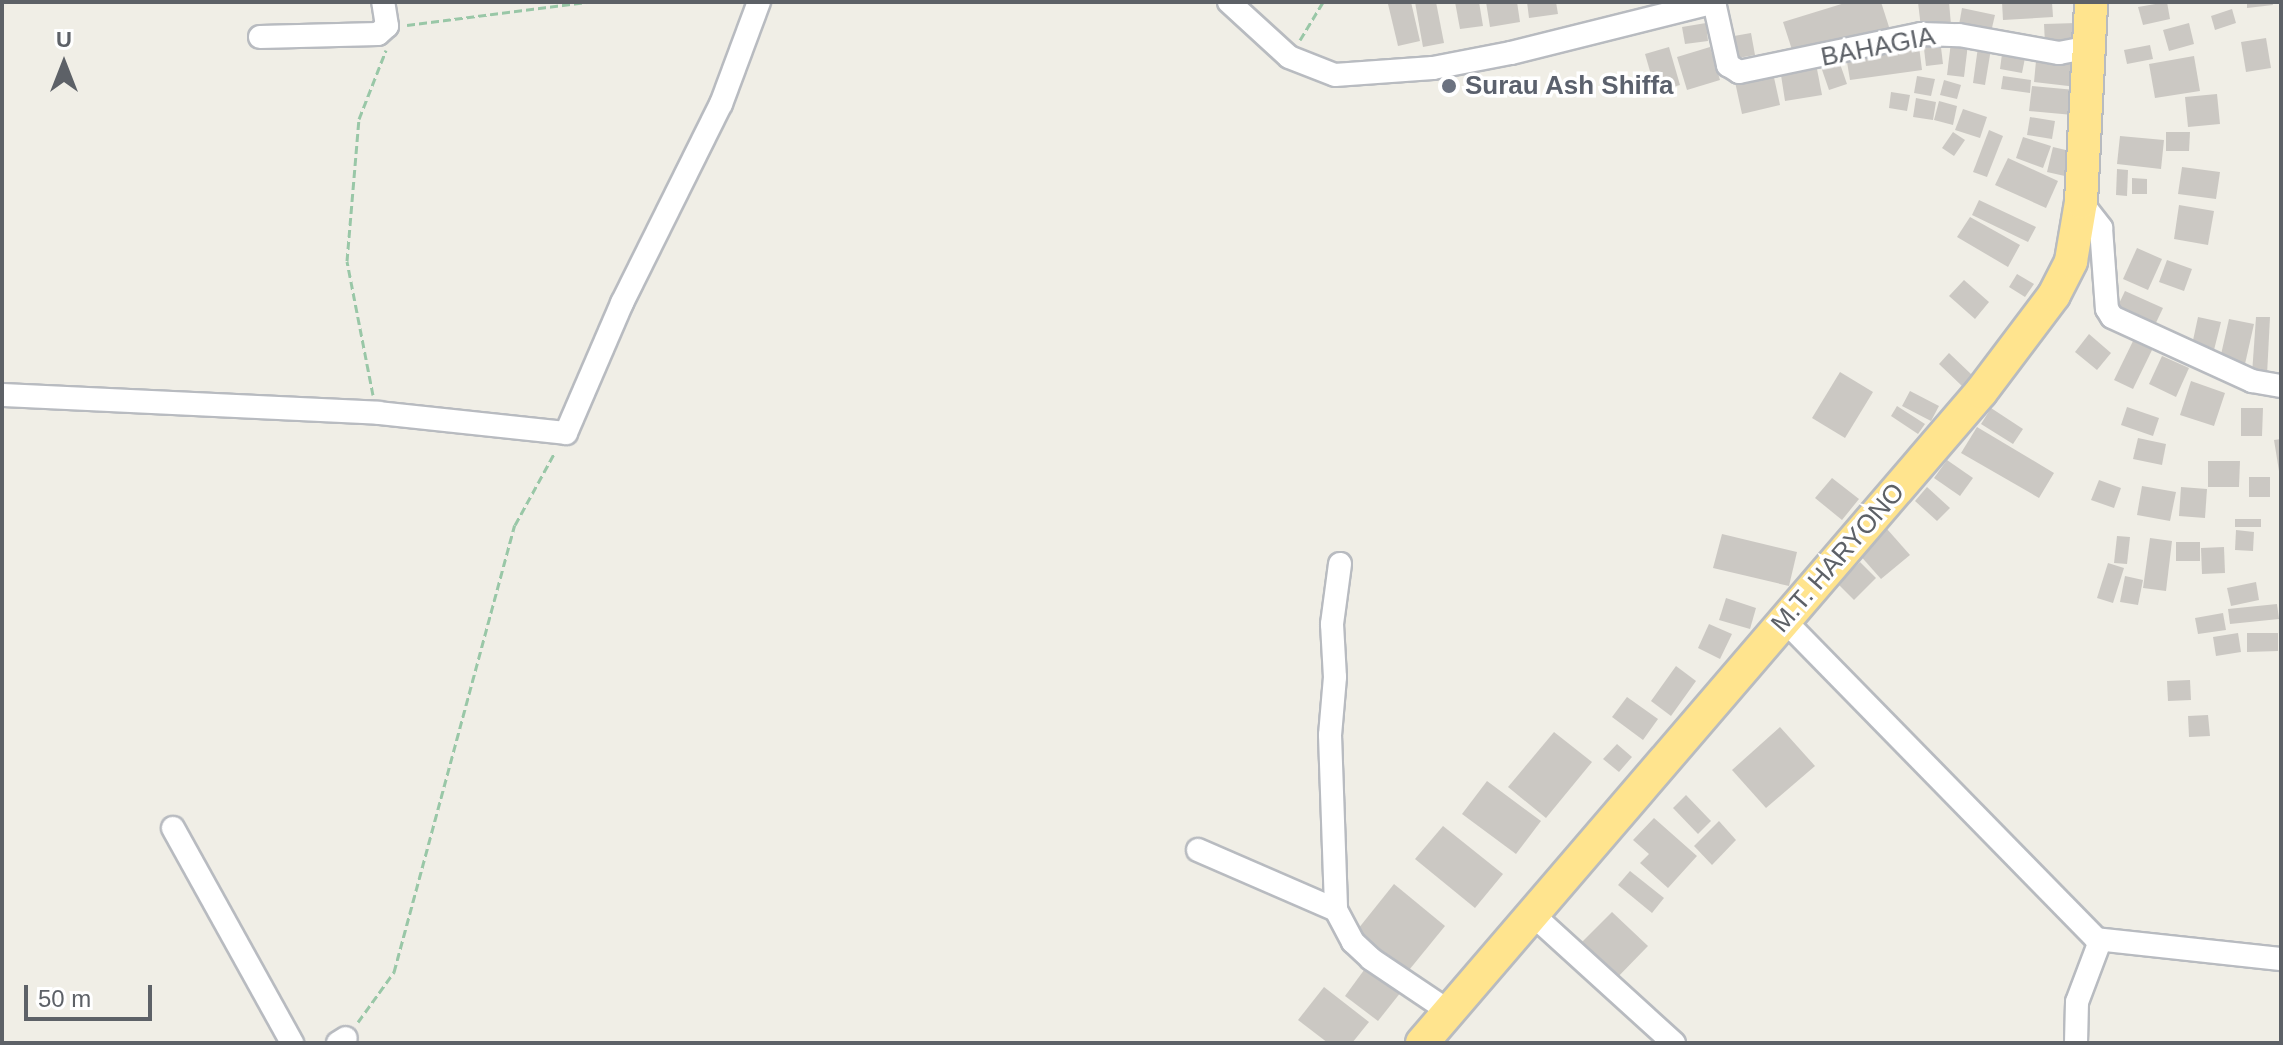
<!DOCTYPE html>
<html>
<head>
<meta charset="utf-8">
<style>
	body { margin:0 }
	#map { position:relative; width:2283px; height:1045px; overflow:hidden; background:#f0eee6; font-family:Helvetica,sans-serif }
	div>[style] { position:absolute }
	.building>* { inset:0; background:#cbc8c3 }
	.path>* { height:3px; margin-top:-1.5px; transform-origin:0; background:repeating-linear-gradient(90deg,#99c7a7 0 8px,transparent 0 12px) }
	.roads { filter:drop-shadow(2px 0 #b8bbc0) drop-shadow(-2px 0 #b8bbc0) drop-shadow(0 2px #b8bbc0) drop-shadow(0 -2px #b8bbc0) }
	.minor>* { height:22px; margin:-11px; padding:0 11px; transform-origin:11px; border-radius:11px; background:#fff }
	.highway>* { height:32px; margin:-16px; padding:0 16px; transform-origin:16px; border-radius:16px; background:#ffe48e }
	.dots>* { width:22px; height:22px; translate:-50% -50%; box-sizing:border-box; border:4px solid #fff; border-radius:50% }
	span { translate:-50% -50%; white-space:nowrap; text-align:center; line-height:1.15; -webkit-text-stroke:7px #fff; paint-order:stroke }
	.street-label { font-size:26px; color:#5d6167 }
	.worship-label { font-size:26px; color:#5b616d; font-weight:700 }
	.left { translate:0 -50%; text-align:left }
	.frame { position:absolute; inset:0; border:4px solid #5d6167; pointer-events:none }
	.north { position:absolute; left:24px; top:24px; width:80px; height:80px; -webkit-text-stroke:6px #fff; paint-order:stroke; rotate:0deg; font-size:22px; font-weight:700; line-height:32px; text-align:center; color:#5d6167 }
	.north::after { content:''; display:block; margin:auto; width:28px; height:36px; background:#5d6167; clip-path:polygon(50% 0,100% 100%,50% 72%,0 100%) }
	.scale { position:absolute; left:24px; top:985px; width:128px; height:36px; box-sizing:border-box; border:4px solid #5d6167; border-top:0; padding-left:10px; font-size:24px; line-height:28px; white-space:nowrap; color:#5d6167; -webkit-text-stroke:6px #fff; paint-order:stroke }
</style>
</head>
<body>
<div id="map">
	<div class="building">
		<div style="clip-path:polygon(1411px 2px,1420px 41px,1398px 46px,1388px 4px)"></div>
		<div style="clip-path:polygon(1415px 2px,1436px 2px,1444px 43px,1423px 47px)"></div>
		<div style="clip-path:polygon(1455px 2px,1479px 2px,1483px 26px,1460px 29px)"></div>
		<div style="clip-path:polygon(1486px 2px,1517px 2px,1520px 22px,1490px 27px)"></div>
		<div style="clip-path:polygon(1527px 2px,1556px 2px,1558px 14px,1529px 18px)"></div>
		<div style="clip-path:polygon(1848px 2px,1881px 2px,1890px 30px,1795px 59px,1783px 22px)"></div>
		<div style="clip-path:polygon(1918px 2px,1949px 2px,1951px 25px,1921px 28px)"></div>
		<div style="clip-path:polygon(2002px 2px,2052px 2px,2053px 17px,2003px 20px)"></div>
		<div style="clip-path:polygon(2167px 2px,2170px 19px,2143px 25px,2138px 7px)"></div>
		<div style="clip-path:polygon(2247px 2px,2272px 2px,2273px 5px,2247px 8px)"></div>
		<div style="clip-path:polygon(1962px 8px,1995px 15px,1991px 32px,1959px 25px)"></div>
		<div style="clip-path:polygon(2232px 9px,2236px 23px,2215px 30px,2211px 16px)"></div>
		<div style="clip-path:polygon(1706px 23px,1708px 41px,1685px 44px,1682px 27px)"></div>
		<div style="clip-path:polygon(2077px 23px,2078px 42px,2045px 44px,2044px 24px)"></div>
		<div style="clip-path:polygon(2189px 23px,2194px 44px,2169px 51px,2163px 30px)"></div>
		<div style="clip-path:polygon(1751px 33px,1755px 55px,1738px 58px,1734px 36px)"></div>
		<div style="clip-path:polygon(2266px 38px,2271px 68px,2246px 72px,2241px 42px)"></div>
		<div style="clip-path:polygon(1940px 39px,1943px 64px,1926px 66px,1923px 40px)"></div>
		<div style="clip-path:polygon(1951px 42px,1968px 44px,1964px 77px,1947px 75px)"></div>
		<div style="clip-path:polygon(2150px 45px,2153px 59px,2127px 64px,2124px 50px)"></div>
		<div style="clip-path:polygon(1919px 46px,1922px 70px,1850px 80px,1846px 56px)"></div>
		<div style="clip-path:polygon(1669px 47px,1680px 85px,1656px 92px,1645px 54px)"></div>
		<div style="clip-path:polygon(1710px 47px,1720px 80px,1687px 90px,1677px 57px)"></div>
		<div style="clip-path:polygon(1978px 47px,1991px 49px,1985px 85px,1973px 83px)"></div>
		<div style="clip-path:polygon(2002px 54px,2025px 58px,2022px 73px,2000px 69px)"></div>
		<div style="clip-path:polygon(2194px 56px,2200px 91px,2155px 98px,2149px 64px)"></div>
		<div style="clip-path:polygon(1838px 58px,1847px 84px,1829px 90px,1820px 64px)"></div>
		<div style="clip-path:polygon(2036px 61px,2079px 65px,2077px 87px,2034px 82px)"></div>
		<div style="clip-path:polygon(1817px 69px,1822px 95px,1785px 101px,1781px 75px)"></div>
		<div style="clip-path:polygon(1773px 73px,1780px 105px,1742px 114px,1735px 82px)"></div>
		<div style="clip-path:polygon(1917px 76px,1935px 79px,1931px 96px,1914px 93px)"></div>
		<div style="clip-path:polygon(2003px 76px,2031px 80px,2030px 93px,2001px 89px)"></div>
		<div style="clip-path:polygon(1944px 80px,1961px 85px,1957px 99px,1940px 95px)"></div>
		<div style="clip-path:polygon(2032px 86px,2086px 91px,2084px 116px,2029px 111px)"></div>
		<div style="clip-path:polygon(1891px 92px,1910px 95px,1907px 111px,1889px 108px)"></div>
		<div style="clip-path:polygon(2217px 94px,2220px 124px,2188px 127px,2185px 97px)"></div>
		<div style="clip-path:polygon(1916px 98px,1936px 102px,1933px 120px,1913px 117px)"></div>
		<div style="clip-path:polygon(1939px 101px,1957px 106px,1953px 125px,1934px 120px)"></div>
		<div style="clip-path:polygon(1963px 109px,1987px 117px,1980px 138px,1955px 130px)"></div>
		<div style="clip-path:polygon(2030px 117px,2055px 121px,2052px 139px,2027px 135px)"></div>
		<div style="clip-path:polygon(1989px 130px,2003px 136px,1987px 177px,1973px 172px)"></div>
		<div style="clip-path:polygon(1953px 132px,1965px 140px,1954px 156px,1942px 148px)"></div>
		<div style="clip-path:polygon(2166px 132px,2190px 132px,2189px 151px,2166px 151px)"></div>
		<div style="clip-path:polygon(2120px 136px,2164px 140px,2161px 169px,2117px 164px)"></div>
		<div style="clip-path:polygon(2023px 137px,2051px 146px,2043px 168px,2016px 158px)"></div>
		<div style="clip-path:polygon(2053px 147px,2083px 154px,2078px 179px,2047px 172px)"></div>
		<div style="clip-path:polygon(2008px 158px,2058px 181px,2046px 208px,1995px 185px)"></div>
		<div style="clip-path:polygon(2182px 167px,2220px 172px,2216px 199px,2178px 194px)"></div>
		<div style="clip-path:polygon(2117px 169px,2128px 170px,2127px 196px,2116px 195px)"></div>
		<div style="clip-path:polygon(2132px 178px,2147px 179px,2147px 194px,2132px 194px)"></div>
		<div style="clip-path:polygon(1979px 200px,2036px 227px,2028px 242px,1972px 215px)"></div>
		<div style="clip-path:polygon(2179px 205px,2214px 211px,2208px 245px,2174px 239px)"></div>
		<div style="clip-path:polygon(1970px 217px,2020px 245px,2008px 267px,1957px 237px)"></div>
		<div style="clip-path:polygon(2137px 248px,2162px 259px,2148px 290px,2123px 279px)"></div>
		<div style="clip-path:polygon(2167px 260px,2192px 269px,2184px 291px,2159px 282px)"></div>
		<div style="clip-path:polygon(2017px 274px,2034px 284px,2025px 297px,2009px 287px)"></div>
		<div style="clip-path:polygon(1964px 280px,1989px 302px,1975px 319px,1949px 296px)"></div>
		<div style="clip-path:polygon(2125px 291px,2163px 308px,2153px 329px,2115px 312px)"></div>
		<div style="clip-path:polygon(2198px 317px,2221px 322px,2214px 350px,2192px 345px)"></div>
		<div style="clip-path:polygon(2256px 317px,2270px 317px,2267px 375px,2252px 374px)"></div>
		<div style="clip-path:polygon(2229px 319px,2254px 324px,2245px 364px,2220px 359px)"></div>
		<div style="clip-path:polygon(2089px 334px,2111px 353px,2097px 370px,2075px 352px)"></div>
		<div style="clip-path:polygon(2134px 339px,2153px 348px,2133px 389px,2114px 380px)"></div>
		<div style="clip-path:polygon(1949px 353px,1972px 375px,1962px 386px,1939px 364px)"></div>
		<div style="clip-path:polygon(2162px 356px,2189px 368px,2176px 397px,2149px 384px)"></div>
		<div style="clip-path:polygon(1840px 372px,1873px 392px,1845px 438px,1812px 418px)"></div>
		<div style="clip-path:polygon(2191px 381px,2225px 393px,2214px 426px,2180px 415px)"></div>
		<div style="clip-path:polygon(1910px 391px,1939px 406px,1931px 421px,1902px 406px)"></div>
		<div style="clip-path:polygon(1897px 406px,1925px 424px,1918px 434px,1891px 416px)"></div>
		<div style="clip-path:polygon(2127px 407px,2159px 418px,2153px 436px,2121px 425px)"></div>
		<div style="clip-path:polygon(1991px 408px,2023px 429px,2013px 444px,1981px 424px)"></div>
		<div style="clip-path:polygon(2241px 408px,2263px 408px,2262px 436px,2241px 436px)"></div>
		<div style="clip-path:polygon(1977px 427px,2054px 473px,2039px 498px,1961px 453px)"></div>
		<div style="clip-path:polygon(2138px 438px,2166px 444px,2162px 465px,2133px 459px)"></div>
		<div style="clip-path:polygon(2281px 439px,2281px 471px,2279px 471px,2274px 440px)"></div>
		<div style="clip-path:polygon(1947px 460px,1973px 478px,1960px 496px,1934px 478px)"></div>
		<div style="clip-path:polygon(2208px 461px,2240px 461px,2239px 487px,2208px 487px)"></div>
		<div style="clip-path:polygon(2249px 477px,2270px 477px,2270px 497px,2249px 497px)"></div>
		<div style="clip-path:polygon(1832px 478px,1859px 499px,1842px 520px,1815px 498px)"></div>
		<div style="clip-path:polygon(2099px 480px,2121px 488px,2114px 508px,2091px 500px)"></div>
		<div style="clip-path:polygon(2142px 486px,2176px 492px,2170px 521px,2137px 515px)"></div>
		<div style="clip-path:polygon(1927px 487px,1950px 508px,1937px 521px,1915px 501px)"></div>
		<div style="clip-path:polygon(2181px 487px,2207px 489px,2205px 518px,2179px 516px)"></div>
		<div style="clip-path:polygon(2235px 519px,2261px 519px,2261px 527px,2235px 527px)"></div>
		<div style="clip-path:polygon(1887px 529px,1910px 555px,1881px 579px,1858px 553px)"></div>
		<div style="clip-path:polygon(2236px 530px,2254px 532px,2253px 551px,2235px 550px)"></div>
		<div style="clip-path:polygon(1722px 534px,1797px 552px,1789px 586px,1713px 568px)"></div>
		<div style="clip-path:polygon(2117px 536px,2130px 537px,2127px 564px,2114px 563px)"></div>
		<div style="clip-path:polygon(2150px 538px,2172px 541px,2166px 591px,2143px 588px)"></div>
		<div style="clip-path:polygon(2176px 542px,2200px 542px,2200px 561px,2176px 561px)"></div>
		<div style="clip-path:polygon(2224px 547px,2225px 573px,2202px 574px,2201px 548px)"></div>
		<div style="clip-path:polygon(1860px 562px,1876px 578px,1854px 600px,1838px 584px)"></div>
		<div style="clip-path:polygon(2108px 563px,2124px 568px,2113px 603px,2097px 598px)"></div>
		<div style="clip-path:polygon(2125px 576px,2143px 580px,2138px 605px,2120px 602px)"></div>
		<div style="clip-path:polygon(2256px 582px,2259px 600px,2231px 606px,2227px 588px)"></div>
		<div style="clip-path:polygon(1726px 598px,1756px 608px,1750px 629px,1719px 620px)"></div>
		<div style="clip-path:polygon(2277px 604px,2279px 619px,2230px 624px,2228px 609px)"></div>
		<div style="clip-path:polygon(2223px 613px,2226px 630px,2198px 634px,2195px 618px)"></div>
		<div style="clip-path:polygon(1709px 624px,1732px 634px,1720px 659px,1698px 648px)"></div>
		<div style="clip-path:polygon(2238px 633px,2241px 652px,2216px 656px,2213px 637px)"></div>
		<div style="clip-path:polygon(2247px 633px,2278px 633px,2278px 651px,2247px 652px)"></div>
		<div style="clip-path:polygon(1676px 666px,1696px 681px,1671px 716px,1651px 701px)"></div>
		<div style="clip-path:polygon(2190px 680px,2191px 700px,2168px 701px,2167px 681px)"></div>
		<div style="clip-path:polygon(1627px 697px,1658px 719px,1643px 740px,1612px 717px)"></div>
		<div style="clip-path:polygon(2208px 715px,2210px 736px,2189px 737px,2188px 716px)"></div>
		<div style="clip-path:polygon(1780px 727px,1815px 766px,1766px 808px,1732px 770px)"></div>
		<div style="clip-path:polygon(1554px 732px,1592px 762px,1546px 818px,1508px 787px)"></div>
		<div style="clip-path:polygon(1617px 744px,1632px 757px,1619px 772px,1603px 759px)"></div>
		<div style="clip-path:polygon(1487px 781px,1541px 821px,1516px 854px,1462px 814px)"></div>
		<div style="clip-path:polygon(1686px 795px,1711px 821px,1698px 834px,1673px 808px)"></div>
		<div style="clip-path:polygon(1654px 818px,1697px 856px,1668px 888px,1640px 863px,1649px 854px,1633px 840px)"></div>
		<div style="clip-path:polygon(1719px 821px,1736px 840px,1712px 865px,1694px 846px)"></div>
		<div style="clip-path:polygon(1443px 826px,1503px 874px,1475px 908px,1415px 859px)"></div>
		<div style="clip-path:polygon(1630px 871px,1664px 898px,1652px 913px,1618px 885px)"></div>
		<div style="clip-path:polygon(1394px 884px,1445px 926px,1405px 975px,1354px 934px)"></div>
		<div style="clip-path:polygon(1612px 912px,1648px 946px,1612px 983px,1576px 948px)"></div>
		<div style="clip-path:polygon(1367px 966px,1401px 992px,1378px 1021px,1345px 996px)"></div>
		<div style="clip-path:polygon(1324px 987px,1369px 1022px,1352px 1043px,1328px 1043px,1298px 1020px)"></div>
	</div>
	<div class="path">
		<div style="left:407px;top:25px;width:181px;rotate:-7.3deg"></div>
		<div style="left:1300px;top:40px;width:44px;rotate:-58.8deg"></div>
		<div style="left:373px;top:395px;width:136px;rotate:-101deg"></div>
		<div style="left:347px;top:261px;width:143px;rotate:-85.2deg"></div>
		<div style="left:359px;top:119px;width:74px;rotate:-68.6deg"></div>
		<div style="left:358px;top:1022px;width:62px;rotate:-54.2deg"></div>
		<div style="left:394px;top:972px;width:463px;rotate:-74.9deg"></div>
		<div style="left:515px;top:525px;width:83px;rotate:-61.3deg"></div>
	</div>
	<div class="roads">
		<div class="minor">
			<div style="left:1229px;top:2px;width:81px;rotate:42.5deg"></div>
			<div style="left:1289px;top:57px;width:49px;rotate:21.4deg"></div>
			<div style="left:1335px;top:75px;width:98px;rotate:-4.1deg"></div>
			<div style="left:1433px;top:68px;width:79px;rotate:-10.9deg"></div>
			<div style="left:1511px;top:53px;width:210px;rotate:-14deg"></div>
			<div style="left:1714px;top:2px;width:65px;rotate:77.5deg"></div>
			<div style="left:1728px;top:65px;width:13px;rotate:32deg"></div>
			<div style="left:1739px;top:72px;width:186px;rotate:-11.8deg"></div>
			<div style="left:1921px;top:34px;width:38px;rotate:2deg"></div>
			<div style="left:1959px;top:35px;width:102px;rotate:10.2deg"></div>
			<div style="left:2059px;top:53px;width:20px;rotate:-11deg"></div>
			<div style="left:2079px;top:49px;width:15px;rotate:-42deg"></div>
			<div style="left:260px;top:37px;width:118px;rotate:-1.5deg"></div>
			<div style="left:378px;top:34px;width:12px;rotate:-42deg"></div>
			<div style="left:387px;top:26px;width:24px;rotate:-99deg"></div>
			<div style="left:2081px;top:202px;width:33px;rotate:52deg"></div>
			<div style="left:2101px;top:228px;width:81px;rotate:85.8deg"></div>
			<div style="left:2107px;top:309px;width:9px;rotate:58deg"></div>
			<div style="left:2112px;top:317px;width:154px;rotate:24.6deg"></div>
			<div style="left:2252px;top:381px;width:29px;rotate:10deg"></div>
			<div style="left:2px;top:395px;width:377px;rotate:2.7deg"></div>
			<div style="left:379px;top:413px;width:188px;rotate:6.1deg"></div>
			<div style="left:566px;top:433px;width:142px;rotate:-66.7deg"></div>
			<div style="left:622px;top:303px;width:222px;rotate:-63.6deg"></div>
			<div style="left:721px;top:104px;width:109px;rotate:-69.6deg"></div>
			<div style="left:1340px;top:564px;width:61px;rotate:97.6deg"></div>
			<div style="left:1332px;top:624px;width:53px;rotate:86.8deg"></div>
			<div style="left:1335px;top:677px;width:58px;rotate:94.9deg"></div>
			<div style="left:1330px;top:735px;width:175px;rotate:88deg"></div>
			<div style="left:1336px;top:910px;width:36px;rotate:62deg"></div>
			<div style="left:1353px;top:942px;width:25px;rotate:43deg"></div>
			<div style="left:1371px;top:959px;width:95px;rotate:33.9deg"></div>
			<div style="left:1784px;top:620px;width:446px;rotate:45.6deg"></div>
			<div style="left:2096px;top:939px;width:186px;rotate:6.2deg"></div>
			<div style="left:173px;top:828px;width:246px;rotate:61deg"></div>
			<div style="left:1198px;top:850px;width:150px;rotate:23.5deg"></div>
			<div style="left:1532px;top:914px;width:192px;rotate:42.3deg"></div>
			<div style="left:338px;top:1043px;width:9px;rotate:-32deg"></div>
			<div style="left:2076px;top:1043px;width:41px;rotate:-88.6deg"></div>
			<div style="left:2077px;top:1002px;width:65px;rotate:-69.3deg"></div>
		</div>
		<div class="highway">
			<div style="left:1422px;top:1043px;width:858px;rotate:-49.35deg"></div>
			<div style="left:1981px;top:392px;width:121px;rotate:-53deg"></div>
			<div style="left:2054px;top:295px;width:38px;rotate:-63deg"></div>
			<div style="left:2071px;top:261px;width:60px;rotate:-80.4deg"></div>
			<div style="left:2081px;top:202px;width:200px;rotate:-87.1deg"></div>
		</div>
	</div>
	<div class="dots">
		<div style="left:1449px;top:86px;background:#6b7280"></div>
	</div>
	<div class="street-label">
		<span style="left:1878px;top:47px;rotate:-11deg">BAHAGIA</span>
		<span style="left:1838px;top:558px;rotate:-49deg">M.T. HARYONO</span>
	</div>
	<div class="worship-label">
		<span class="left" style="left:1465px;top:86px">Surau Ash Shiffa</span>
	</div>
	<div class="frame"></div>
	<div class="north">U</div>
	<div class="scale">50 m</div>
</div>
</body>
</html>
